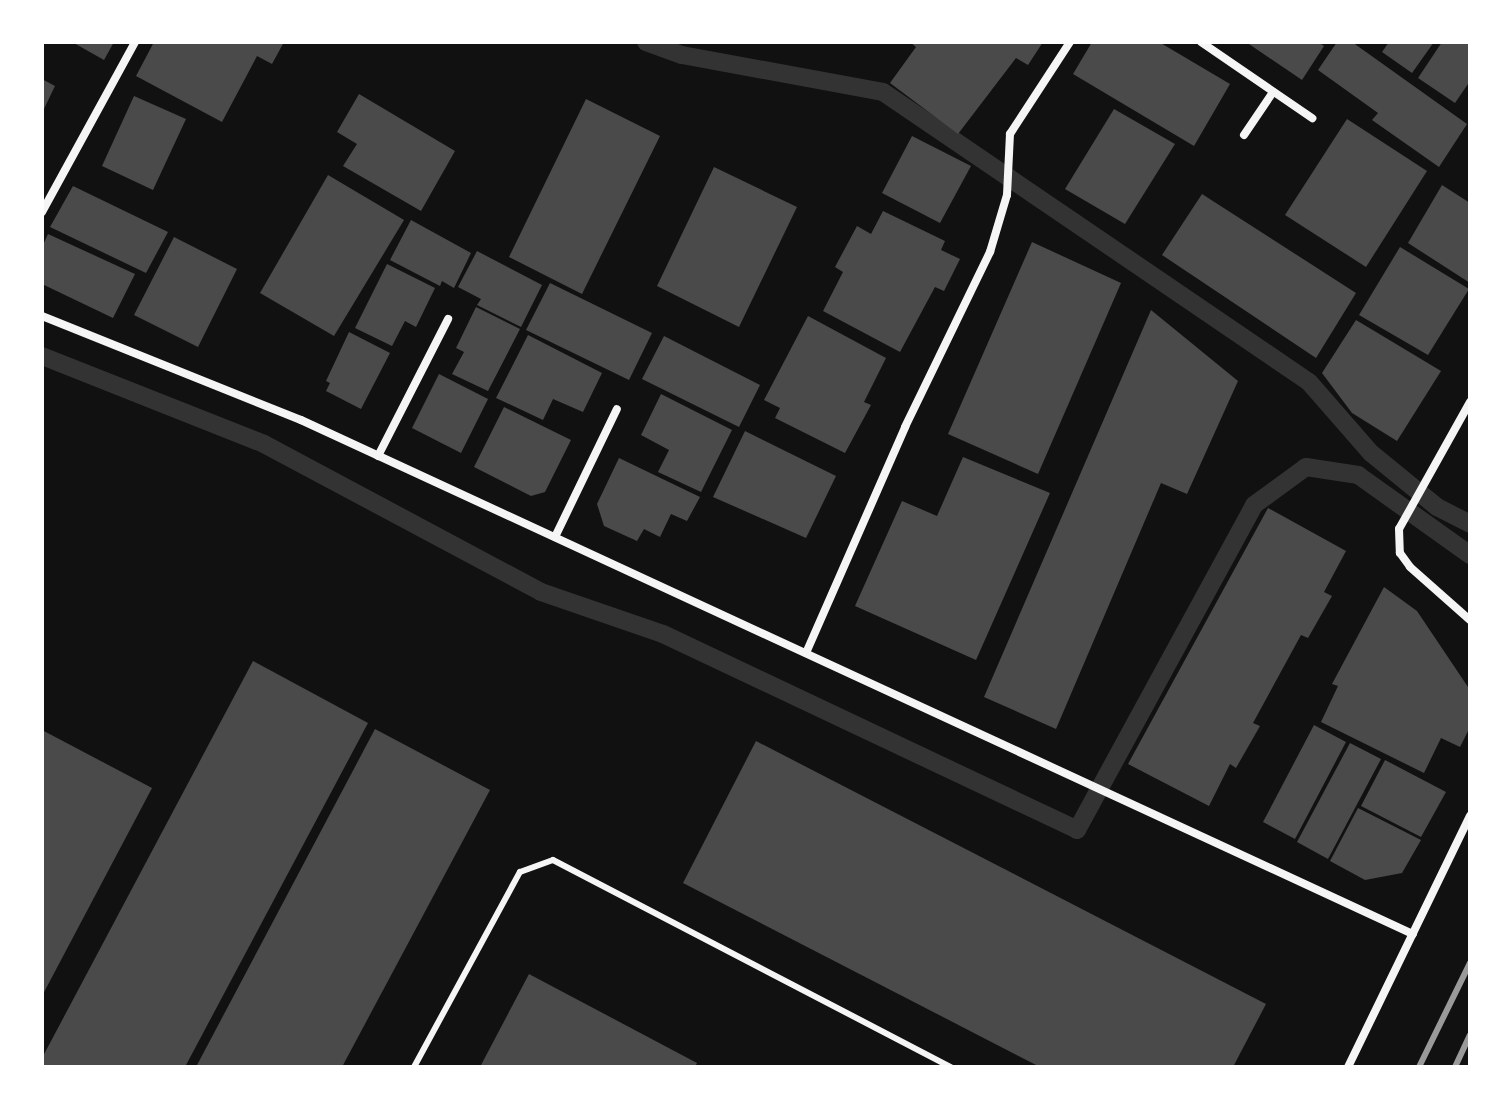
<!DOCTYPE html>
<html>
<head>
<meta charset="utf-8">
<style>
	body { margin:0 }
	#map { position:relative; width:1512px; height:1109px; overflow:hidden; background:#111; font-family:Commissioner,sans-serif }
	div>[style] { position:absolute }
	.stream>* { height:18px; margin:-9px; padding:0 9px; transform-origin:9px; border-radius:9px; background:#333 }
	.building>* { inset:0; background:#4a4a4a }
	.service>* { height:6px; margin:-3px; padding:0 3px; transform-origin:3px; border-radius:3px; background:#f5f5f5 }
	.minor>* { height:8px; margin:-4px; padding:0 4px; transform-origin:4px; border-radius:4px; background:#f5f5f5 }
	.rail>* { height:6px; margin:-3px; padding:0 3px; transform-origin:3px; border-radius:3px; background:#9a9a9a }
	span { translate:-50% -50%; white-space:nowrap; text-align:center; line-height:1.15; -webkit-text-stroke:6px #fff; paint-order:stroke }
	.frame { position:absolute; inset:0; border:44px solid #fff; pointer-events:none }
</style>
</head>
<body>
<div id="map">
	<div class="stream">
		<div style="left:646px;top:42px;width:38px;rotate:20deg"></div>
		<div style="left:682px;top:55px;width:204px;rotate:10.4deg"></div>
		<div style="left:883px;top:92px;width:515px;rotate:34.25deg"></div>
		<div style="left:1309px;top:382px;width:94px;rotate:48.9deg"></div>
		<div style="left:1371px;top:453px;width:85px;rotate:39.3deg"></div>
		<div style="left:1437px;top:507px;width:37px;rotate:27deg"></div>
		<div style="left:42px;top:356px;width:239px;rotate:21.6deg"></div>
		<div style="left:264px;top:444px;width:314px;rotate:28.1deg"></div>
		<div style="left:541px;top:592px;width:129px;rotate:19deg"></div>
		<div style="left:663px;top:634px;width:458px;rotate:25.3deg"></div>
		<div style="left:1077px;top:830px;width:370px;rotate:-61.4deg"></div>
		<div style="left:1254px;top:505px;width:64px;rotate:-36.2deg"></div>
		<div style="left:1306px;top:467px;width:53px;rotate:8.7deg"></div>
		<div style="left:1358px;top:475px;width:138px;rotate:35.5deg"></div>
	</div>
	<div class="building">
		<div style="clip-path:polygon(72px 42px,114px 42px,104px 60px)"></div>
		<div style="clip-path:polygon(154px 42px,284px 42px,272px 64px,257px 56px,222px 122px,136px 76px)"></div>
		<div style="clip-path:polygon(910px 42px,1043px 42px,1028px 65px,1016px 58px,958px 134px,890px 83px,916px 47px)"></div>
		<div style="clip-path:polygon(1092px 42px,1159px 42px,1230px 84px,1194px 146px,1073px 74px)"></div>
		<div style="clip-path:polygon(1246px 42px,1318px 42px,1324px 46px,1302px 80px)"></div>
		<div style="clip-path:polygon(1337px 42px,1352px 42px,1467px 124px,1439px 167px,1372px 120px,1378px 113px,1318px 70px)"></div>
		<div style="clip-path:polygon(1389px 42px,1434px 42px,1412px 73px,1382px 52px)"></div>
		<div style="clip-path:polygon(1442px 42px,1470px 42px,1470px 81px,1455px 103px,1418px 78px)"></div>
		<div style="clip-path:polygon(42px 79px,55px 86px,42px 113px)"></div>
		<div style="clip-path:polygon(359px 94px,455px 151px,421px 211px,343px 166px,357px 144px,337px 132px)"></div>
		<div style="clip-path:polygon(134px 96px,186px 119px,153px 190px,102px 166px)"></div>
		<div style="clip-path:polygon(586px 99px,660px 136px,582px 294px,509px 257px)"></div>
		<div style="clip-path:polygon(1114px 109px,1175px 144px,1125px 224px,1065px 189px)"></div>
		<div style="clip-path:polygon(1347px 119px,1427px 171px,1366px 267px,1285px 215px)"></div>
		<div style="clip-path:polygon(912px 136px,971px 166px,940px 223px,882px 193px)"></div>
		<div style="clip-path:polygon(714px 167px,797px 207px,739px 327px,657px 286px)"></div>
		<div style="clip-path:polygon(328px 175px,404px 220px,334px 336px,260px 293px)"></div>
		<div style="clip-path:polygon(1442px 185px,1470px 203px,1470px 283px,1408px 243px)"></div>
		<div style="clip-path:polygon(73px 186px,168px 232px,146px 273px,50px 227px)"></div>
		<div style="clip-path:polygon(1202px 194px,1356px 293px,1316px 358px,1162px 255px)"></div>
		<div style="clip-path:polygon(883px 211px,945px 241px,941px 250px,960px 259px,944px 291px,935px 287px,900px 352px,823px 311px,843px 272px,835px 267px,857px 226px,871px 234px)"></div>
		<div style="clip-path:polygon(411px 220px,471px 253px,454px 288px,442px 281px,440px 286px,390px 260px)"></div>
		<div style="clip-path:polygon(48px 234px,135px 274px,113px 318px,42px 284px,42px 247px)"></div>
		<div style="clip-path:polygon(174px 237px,237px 269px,198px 347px,134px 315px)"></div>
		<div style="clip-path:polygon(1032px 242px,1121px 283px,1038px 474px,948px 434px)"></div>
		<div style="clip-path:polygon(1400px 247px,1469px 289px,1428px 355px,1359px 315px)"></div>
		<div style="clip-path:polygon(477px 251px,542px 285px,521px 327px,477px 305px,481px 299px,458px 287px)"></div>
		<div style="clip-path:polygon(387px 264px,435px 288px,416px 327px,405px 321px,392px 346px,355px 328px)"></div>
		<div style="clip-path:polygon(550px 283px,652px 333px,629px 380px,526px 330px)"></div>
		<div style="clip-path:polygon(476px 307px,520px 329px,488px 391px,452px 374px,464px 352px,456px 348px)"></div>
		<div style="clip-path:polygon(1151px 310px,1238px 381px,1187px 494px,1161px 483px,1056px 729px,984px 697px)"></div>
		<div style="clip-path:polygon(808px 316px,886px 358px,864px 402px,871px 405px,845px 453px,775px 418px,780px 408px,764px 400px)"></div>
		<div style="clip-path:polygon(1356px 320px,1441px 371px,1397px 441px,1352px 413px,1322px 373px)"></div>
		<div style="clip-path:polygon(349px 332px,390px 353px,361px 409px,326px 391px,330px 383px,326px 381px)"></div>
		<div style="clip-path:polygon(528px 335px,602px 373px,583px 412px,553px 399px,543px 420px,496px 398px)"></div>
		<div style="clip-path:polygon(664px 336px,760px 385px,739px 427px,642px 379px)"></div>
		<div style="clip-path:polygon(439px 374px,488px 399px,461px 453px,412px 428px)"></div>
		<div style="clip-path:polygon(661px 394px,732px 430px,701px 492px,658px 472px,669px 450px,641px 435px)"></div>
		<div style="clip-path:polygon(504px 407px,571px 440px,545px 492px,531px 496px,474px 467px)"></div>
		<div style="clip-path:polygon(745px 431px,836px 476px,806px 538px,713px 497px)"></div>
		<div style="clip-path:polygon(963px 457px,1050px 493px,976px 660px,855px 606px,902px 501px,937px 516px)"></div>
		<div style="clip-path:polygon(619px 458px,700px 497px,687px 521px,671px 514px,660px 537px,644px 529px,637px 541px,604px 526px,597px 504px)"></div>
		<div style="clip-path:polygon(1268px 508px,1346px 551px,1324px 592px,1332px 596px,1308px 638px,1301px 635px,1253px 723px,1260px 726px,1236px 768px,1230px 764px,1209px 806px,1128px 764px)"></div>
		<div style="clip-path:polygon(1384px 587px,1417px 611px,1470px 690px,1470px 727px,1460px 747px,1441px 738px,1424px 773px,1321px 722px,1338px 686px,1332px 684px)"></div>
		<div style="clip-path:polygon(253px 661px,368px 723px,185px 1067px,42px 1067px,42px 1058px)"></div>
		<div style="clip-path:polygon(1314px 725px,1346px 742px,1295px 839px,1263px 822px)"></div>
		<div style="clip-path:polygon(375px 729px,490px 790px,342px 1067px,196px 1067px)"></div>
		<div style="clip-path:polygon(42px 730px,152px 788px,42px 996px)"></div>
		<div style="clip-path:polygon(756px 741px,1266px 1004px,1233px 1067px,1040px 1067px,683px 883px)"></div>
		<div style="clip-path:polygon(1350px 743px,1381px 759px,1328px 859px,1297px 842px)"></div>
		<div style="clip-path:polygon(1385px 760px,1446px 792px,1421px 837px,1361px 806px)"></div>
		<div style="clip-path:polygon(1358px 808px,1421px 840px,1402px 873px,1365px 880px,1330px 861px)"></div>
		<div style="clip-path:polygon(529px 974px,697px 1063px,695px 1067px,480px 1067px)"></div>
	</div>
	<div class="service">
		<div style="left:414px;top:1067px;width:222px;rotate:-61.5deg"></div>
		<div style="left:520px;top:872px;width:35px;rotate:-20deg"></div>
		<div style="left:553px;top:860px;width:449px;rotate:27.5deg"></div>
	</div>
	<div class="minor">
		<div style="left:1201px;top:42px;width:135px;rotate:34.4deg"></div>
		<div style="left:1244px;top:135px;width:52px;rotate:-56deg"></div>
		<div style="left:42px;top:212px;width:194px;rotate:-61.3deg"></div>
		<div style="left:42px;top:316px;width:279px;rotate:21.9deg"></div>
		<div style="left:301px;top:420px;width:1225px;rotate:24.81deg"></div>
		<div style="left:1470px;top:402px;width:145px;rotate:119.2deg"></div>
		<div style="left:1399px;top:529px;width:24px;rotate:88deg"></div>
		<div style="left:1400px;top:553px;width:17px;rotate:54deg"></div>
		<div style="left:1410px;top:567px;width:80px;rotate:41.5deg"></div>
		<div style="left:378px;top:456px;width:154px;rotate:-62.9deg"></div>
		<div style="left:555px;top:537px;width:142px;rotate:-64.2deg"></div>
		<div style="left:806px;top:653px;width:247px;rotate:-66.3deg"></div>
		<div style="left:905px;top:427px;width:195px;rotate:-64.1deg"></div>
		<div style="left:990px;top:252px;width:59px;rotate:-73.4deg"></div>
		<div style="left:1007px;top:195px;width:61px;rotate:-87.2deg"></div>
		<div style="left:1010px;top:134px;width:110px;rotate:-56.9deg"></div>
		<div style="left:1348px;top:1067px;width:279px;rotate:-64.1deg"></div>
	</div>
	<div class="rail">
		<div style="left:1419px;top:1067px;width:116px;rotate:-63.9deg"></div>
		<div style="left:1455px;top:1067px;width:35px;rotate:-65deg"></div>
	</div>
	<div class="frame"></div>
</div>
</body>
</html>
